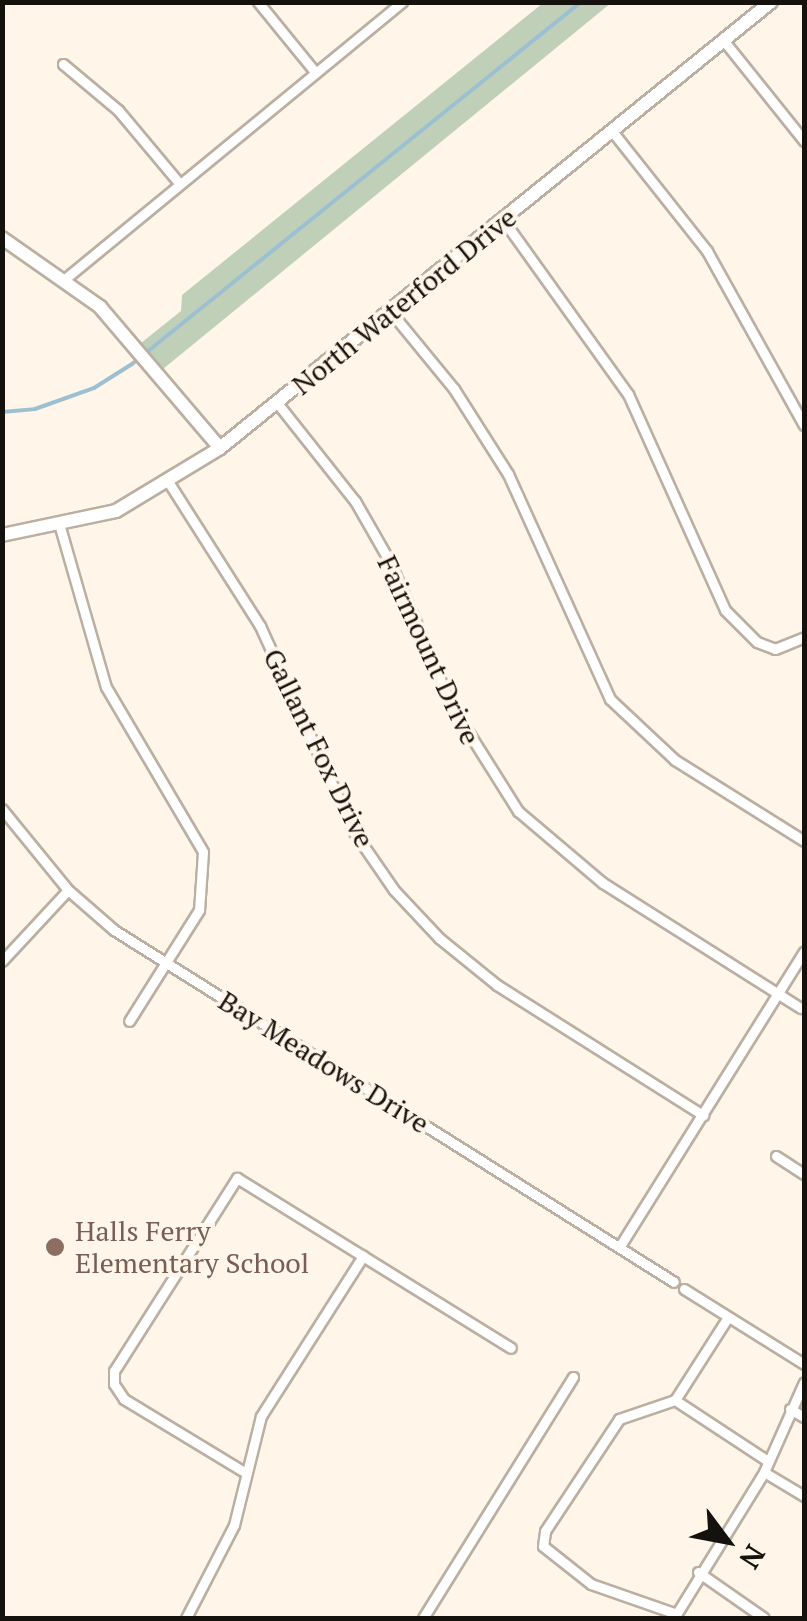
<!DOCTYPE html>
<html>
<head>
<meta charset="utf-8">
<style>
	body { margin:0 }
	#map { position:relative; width:807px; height:1621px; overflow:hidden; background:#fff5e9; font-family:"PT Serif",serif }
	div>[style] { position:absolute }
	.green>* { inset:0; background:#c0d0b8 }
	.stream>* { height:4px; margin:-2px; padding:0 2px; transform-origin:2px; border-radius:2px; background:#9cc0d1 }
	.roads { filter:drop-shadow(2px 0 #bbafa1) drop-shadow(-2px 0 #bbafa1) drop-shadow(0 2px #bbafa1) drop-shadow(0 -2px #bbafa1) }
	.street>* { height:9px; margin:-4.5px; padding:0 4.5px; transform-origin:4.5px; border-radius:4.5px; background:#fff }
	.secondary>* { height:12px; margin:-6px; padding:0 6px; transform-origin:6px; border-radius:6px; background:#fff }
	.dots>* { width:28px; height:28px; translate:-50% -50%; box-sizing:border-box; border:5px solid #fff5e9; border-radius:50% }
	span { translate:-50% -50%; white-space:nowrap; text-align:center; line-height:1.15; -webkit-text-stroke:8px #fff5e9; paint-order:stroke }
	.street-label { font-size:28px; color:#15110c }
	.education-label { font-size:28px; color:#785e54 }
	.left { translate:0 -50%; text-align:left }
	.frame { position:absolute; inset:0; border:5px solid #15110c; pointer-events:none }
	.north { position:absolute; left:677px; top:1491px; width:100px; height:100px; -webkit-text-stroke:8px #fff5e9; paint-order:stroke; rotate:122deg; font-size:28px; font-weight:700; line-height:40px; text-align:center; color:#15110c }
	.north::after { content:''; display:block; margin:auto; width:35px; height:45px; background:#15110c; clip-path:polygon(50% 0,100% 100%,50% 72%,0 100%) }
</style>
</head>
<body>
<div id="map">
	<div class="green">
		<div style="clip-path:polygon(543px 3px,611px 3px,163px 369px,141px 343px,181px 311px,182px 295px)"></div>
	</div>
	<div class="stream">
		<div style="left:2px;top:412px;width:33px;rotate:-5deg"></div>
		<div style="left:35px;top:409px;width:63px;rotate:-19.6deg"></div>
		<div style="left:94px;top:388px;width:45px;rotate:-32.3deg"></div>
		<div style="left:132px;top:364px;width:577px;rotate:-38.88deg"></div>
	</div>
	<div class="roads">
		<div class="street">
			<div style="left:258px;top:2px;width:90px;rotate:50.8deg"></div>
			<div style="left:724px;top:41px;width:128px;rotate:51.3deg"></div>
			<div style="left:63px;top:64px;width:72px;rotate:39.9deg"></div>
			<div style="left:118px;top:110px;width:95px;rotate:50.1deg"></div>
			<div style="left:612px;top:131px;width:153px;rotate:51.6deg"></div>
			<div style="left:707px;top:251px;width:199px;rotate:60.9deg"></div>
			<div style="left:504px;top:221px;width:213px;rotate:54.4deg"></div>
			<div style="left:628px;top:394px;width:237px;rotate:65.8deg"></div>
			<div style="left:725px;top:610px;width:45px;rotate:45deg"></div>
			<div style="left:757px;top:642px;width:19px;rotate:21deg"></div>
			<div style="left:775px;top:649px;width:31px;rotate:-22deg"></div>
			<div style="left:66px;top:278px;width:435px;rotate:-39.4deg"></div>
			<div style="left:390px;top:311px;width:101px;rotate:50.6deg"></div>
			<div style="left:454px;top:389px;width:101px;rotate:57.6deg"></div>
			<div style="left:508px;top:474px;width:247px;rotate:65.6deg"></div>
			<div style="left:610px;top:699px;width:89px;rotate:43.2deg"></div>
			<div style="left:675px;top:760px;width:152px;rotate:32.1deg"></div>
			<div style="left:278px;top:404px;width:124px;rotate:51.6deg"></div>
			<div style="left:355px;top:501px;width:70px;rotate:60.2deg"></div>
			<div style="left:390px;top:562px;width:153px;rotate:66.9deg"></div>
			<div style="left:450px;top:703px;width:128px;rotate:57.8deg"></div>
			<div style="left:518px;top:811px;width:111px;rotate:40.3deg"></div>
			<div style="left:603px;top:883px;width:234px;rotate:32.3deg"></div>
			<div style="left:169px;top:483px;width:169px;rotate:57.5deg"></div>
			<div style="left:260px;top:626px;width:226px;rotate:65.5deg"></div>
			<div style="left:354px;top:832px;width:70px;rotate:55.4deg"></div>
			<div style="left:394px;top:890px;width:66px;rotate:46.8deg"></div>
			<div style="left:439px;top:938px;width:75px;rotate:39deg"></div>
			<div style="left:497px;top:985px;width:244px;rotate:32.3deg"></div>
			<div style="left:60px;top:527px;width:166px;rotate:74deg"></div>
			<div style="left:106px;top:687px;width:191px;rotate:59.5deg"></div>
			<div style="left:203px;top:852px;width:58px;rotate:93.9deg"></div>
			<div style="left:199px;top:910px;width:131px;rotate:122.2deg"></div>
			<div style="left:2px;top:809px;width:104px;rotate:50.8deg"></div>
			<div style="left:68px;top:890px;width:61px;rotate:41deg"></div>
			<div style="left:114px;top:930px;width:661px;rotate:32.15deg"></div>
			<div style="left:2px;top:961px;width:97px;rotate:-47.1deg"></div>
			<div style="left:776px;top:1156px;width:33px;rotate:33deg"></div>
			<div style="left:620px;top:1246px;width:347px;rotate:-58deg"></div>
			<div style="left:684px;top:1289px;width:142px;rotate:32deg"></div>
			<div style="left:675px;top:1400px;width:111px;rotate:33.3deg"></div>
			<div style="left:790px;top:1409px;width:16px;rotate:30deg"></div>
			<div style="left:764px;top:1472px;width:47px;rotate:31deg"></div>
			<div style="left:246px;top:1473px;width:143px;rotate:-148.8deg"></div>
			<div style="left:124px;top:1399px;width:18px;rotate:-124deg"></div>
			<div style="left:114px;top:1384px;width:13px;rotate:-90deg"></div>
			<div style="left:114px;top:1371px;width:229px;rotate:-57.5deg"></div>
			<div style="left:237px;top:1178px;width:322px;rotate:31.8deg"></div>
			<div style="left:698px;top:1572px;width:80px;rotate:34.9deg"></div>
			<div style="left:674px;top:1613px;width:88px;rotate:-160.7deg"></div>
			<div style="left:591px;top:1584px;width:61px;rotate:-141.6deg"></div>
			<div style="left:543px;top:1546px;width:15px;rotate:-82deg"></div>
			<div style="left:545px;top:1531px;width:134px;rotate:-56.5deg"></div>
			<div style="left:619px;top:1419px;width:59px;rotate:-18.7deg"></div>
			<div style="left:675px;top:1400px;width:98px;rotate:-57.4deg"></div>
			<div style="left:186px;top:1618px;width:105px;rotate:-62.7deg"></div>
			<div style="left:234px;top:1525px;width:112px;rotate:-76.1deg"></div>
			<div style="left:261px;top:1416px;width:190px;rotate:-57.5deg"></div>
			<div style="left:423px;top:1618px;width:284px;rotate:-58.1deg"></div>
			<div style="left:674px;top:1618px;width:172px;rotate:-58.3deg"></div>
			<div style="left:764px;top:1472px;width:98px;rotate:-66deg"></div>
		</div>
		<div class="secondary">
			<div style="left:2px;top:238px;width:120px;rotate:35.1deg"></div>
			<div style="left:100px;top:307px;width:185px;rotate:49.6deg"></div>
			<div style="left:2px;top:535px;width:116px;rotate:-11.9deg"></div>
			<div style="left:116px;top:511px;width:122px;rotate:-31.2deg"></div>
			<div style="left:220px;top:448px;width:709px;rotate:-38.99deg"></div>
		</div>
	</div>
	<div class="dots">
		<div style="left:55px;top:1247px;background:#8d6e63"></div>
	</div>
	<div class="street-label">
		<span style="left:404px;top:301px;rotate:-39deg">North Waterford Drive</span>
		<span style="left:429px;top:650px;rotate:65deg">Fairmount Drive</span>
		<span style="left:319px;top:748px;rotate:64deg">Gallant Fox Drive</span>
		<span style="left:324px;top:1062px;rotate:32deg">Bay Meadows Drive</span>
	</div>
	<div class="education-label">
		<span class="left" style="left:75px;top:1247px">Halls Ferry<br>Elementary School</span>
	</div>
	<div class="frame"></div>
	<div class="north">N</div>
</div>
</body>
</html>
